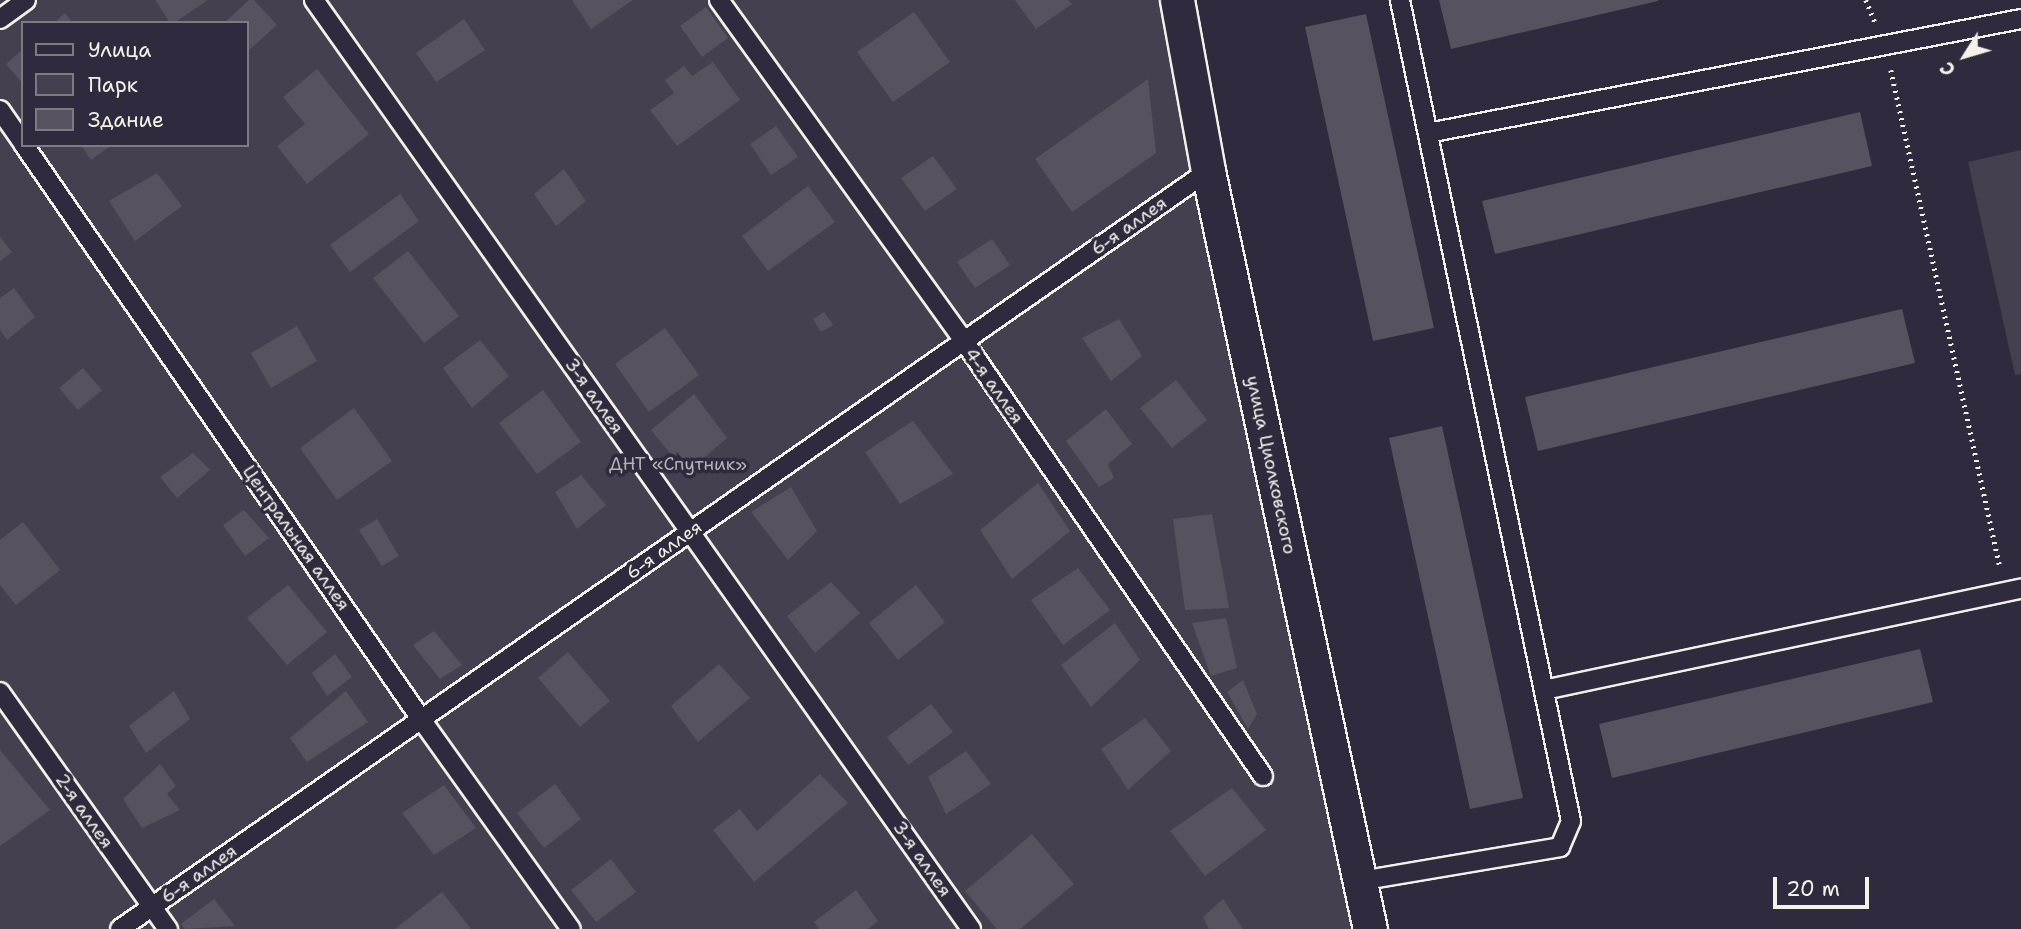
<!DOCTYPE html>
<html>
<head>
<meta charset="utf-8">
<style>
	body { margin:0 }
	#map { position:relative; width:2021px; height:929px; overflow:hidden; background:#2f2a3d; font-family:"Shantell Sans",sans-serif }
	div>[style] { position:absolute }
	.green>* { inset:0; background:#454050 }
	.building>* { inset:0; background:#56525f }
	.path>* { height:4.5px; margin-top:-2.25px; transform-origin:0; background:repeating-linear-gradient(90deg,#f4f1e8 0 2px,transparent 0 7px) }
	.roads { filter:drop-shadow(2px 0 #f4f1e8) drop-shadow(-2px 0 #f4f1e8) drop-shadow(0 2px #f4f1e8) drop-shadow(0 -2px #f4f1e8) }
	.lane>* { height:18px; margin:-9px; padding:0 9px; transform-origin:9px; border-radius:9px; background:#2f2a3d }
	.street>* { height:33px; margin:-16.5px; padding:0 16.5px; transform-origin:16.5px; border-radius:16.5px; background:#2f2a3d }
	span { translate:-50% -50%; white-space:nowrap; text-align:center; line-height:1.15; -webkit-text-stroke:7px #2f2a3d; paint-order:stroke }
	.street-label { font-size:18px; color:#f4f1e8 }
	.park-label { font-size:18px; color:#b7b3b3 }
	.legend { position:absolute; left:21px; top:21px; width:228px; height:126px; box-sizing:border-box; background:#2f2a3d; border:2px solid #7e7a81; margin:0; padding:9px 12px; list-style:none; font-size:21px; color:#f4f1e8 }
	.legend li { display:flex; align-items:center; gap:14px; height:35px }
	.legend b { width:35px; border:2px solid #7e7a81 }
	.north { position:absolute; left:1930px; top:21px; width:70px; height:70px; -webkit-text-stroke:5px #2f2a3d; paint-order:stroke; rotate:233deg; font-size:19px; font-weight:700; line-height:28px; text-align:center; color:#f4f1e8 }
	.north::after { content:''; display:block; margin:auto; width:24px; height:32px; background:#f4f1e8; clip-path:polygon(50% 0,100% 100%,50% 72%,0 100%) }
	.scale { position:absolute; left:1773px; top:877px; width:96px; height:32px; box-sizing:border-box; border:4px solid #f4f1e8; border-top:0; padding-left:9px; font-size:21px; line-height:24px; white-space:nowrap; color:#f4f1e8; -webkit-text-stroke:5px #2f2a3d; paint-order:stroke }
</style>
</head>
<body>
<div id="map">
	<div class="green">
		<div style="clip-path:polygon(evenodd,0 0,1165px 0,1356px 929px,0 929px,0 0,23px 23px,247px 23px,247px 145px,23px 145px,23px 23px)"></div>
		<div style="clip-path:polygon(2021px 150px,2021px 374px,2015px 375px,1968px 162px)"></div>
	</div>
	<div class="building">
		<div style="clip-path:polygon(155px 0,208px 0,174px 23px,170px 23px)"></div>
		<div style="clip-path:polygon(249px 0,254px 0,277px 25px,248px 51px,247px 23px,224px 23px)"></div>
		<div style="clip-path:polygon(572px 0,633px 0,591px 29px)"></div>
		<div style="clip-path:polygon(1015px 0,1068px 0,1072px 4px,1036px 29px)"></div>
		<div style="clip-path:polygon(1439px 0,1658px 0,1658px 1px,1451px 49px)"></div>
		<div style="clip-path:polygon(706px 7px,728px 38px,702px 57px,680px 26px)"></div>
		<div style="clip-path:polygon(914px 12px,950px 62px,893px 102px,857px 52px)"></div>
		<div style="clip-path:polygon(65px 13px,73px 23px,54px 23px)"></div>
		<div style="clip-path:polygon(1366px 14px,1434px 328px,1373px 341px,1305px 27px)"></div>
		<div style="clip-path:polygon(464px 19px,485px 50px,436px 82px,416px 53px)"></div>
		<div style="clip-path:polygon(23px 49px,23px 84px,6px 64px)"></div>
		<div style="clip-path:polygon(713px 62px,740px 100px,677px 146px,650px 110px,674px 93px,665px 80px,684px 66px,692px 76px)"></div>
		<div style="clip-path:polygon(317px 69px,369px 134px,307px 184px,277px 146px,305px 124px,283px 97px)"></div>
		<div style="clip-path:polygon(1148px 79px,1156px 153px,1072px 212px,1035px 159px)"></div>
		<div style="clip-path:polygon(1860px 112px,1872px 166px,1495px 254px,1482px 201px)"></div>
		<div style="clip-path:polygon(776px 126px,798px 157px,771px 175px,750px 144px)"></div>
		<div style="clip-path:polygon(81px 145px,112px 145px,91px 160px)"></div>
		<div style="clip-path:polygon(933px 156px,957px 189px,925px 211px,901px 178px)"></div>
		<div style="clip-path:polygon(564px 169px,586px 201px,556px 226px,534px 194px)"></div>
		<div style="clip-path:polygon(157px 173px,182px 206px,135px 241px,109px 201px)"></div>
		<div style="clip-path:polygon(808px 186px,835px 222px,768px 271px,742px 236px)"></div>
		<div style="clip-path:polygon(400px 194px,419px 221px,350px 272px,330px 245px)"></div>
		<div style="clip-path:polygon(0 237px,12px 252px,0 261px)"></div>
		<div style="clip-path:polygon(992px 239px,1010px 265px,975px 288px,957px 262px)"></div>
		<div style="clip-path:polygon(408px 251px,459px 316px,424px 343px,373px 278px)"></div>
		<div style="clip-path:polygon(14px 288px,35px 317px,7px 340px,0 330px,0 298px)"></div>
		<div style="clip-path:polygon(1902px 309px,1915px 363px,1538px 451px,1525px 397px)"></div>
		<div style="clip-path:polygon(824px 312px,833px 325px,821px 332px,813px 319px)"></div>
		<div style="clip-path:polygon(1119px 319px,1142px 356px,1111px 381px,1082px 338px)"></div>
		<div style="clip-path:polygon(297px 326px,317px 361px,271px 388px,251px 353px)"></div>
		<div style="clip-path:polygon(665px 328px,699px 375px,649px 412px,615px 364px)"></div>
		<div style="clip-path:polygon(480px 340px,509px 376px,472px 408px,443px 368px)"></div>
		<div style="clip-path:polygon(83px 368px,102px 390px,78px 410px,59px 388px)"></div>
		<div style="clip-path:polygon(1176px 380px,1207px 420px,1172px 448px,1140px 408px)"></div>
		<div style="clip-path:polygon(543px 390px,581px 442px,537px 474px,499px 423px)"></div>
		<div style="clip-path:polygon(694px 394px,727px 438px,686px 473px,651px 430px)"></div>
		<div style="clip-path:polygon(354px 408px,392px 461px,337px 500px,300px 448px)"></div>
		<div style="clip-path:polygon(1106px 409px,1132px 444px,1108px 464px,1114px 478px,1099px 487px,1066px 441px)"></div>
		<div style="clip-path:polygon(913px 421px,953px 474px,900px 504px,865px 452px)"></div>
		<div style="clip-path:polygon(1442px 426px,1523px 798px,1470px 809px,1389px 438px)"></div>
		<div style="clip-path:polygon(193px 453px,210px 470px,177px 498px,160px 477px)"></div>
		<div style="clip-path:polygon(581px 475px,606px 505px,577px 529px,555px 492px)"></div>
		<div style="clip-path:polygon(1038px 483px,1070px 531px,1012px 579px,980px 530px)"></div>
		<div style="clip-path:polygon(791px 487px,817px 531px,788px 560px,751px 512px)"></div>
		<div style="clip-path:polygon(244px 510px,269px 538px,245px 556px,223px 525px)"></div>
		<div style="clip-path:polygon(1212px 514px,1229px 608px,1185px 610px,1173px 519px)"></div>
		<div style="clip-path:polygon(377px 519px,399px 556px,382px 566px,359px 530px)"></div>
		<div style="clip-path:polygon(23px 522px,60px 570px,16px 605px,0 585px,0 540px)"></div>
		<div style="clip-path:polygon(1078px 568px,1110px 610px,1063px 645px,1031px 600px)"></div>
		<div style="clip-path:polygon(831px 582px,860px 613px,815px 653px,787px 616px)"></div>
		<div style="clip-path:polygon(288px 585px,327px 632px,287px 665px,247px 618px)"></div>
		<div style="clip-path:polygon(916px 585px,945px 622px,898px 660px,869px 623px)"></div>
		<div style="clip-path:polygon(1226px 618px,1237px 668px,1211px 676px,1192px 623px)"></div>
		<div style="clip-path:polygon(1115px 623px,1140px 660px,1091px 707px,1061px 665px)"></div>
		<div style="clip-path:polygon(434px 631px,462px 665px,440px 679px,413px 645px)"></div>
		<div style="clip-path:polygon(1920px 649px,1933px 702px,1612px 778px,1599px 724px)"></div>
		<div style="clip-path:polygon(568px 652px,610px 701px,580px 727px,538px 678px)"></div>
		<div style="clip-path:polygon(335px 654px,352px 677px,327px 696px,312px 673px)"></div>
		<div style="clip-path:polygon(719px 664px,750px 698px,698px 742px,671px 706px)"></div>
		<div style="clip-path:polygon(1243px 680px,1257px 714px,1248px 729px,1227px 692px)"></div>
		<div style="clip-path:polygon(174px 691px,190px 719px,146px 753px,129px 726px)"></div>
		<div style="clip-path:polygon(346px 691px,368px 722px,307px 762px,290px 738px)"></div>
		<div style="clip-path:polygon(931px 704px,953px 732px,908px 765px,887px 737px)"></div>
		<div style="clip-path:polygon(1145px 718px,1171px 751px,1128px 790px,1101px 749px)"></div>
		<div style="clip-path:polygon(0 750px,50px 810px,0 846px)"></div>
		<div style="clip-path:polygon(966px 751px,991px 784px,946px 814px,928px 777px)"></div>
		<div style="clip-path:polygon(160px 764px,176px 786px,167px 794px,180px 810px,142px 828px,123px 799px)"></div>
		<div style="clip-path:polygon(820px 774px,848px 803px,754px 882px,713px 830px,740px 809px,757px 831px)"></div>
		<div style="clip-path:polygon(555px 784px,581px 819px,544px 848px,517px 813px)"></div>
		<div style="clip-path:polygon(444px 785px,476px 828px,434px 855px,402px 813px)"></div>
		<div style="clip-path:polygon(1232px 788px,1266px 830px,1205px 876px,1170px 831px)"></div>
		<div style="clip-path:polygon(1032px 834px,1074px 884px,1020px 929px,997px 929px,965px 891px)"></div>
		<div style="clip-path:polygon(611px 859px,636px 892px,596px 922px,571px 890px)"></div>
		<div style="clip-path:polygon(856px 890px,878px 921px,868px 929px,819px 929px,814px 922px)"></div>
		<div style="clip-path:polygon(442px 892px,471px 929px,395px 929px)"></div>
		<div style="clip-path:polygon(214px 899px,235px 926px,185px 929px,181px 924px)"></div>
		<div style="clip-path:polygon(1223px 899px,1243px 929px,1209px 929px,1203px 917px)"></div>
	</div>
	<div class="path">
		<div style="left:1866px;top:0;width:24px;rotate:68deg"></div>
		<div style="left:1891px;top:70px;width:509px;rotate:77.63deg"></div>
	</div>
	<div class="roads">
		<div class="lane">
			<div style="left:314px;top:0;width:1138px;rotate:54.73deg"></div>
			<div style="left:719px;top:0;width:420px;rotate:54.3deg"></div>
			<div style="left:964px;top:341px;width:528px;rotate:55.5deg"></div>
			<div style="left:0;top:19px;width:32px;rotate:-36deg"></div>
			<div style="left:0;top:110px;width:40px;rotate:55.1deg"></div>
			<div style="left:1428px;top:133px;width:604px;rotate:-10.88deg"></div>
			<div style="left:24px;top:145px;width:698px;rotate:55.33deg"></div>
			<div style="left:421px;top:719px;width:258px;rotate:54.5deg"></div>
			<div style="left:1544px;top:690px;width:488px;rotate:-12deg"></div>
			<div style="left:0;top:692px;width:291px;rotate:54.7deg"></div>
			<div style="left:1360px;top:881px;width:203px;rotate:-9.6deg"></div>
			<div style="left:1560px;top:847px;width:28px;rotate:-67deg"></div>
			<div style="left:1571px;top:821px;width:839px;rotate:-101.77deg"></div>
			<div style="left:120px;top:929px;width:1326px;rotate:-34.86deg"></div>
		</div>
		<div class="street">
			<div style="left:1177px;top:0;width:174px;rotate:79.7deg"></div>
			<div style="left:1208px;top:171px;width:775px;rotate:77.94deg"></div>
		</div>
	</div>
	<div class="street-label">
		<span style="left:1129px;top:226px;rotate:-35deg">6-я аллея</span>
		<span style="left:994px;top:386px;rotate:55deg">4-я аллея</span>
		<span style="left:594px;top:396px;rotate:55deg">3-я аллея</span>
		<span style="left:1271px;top:465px;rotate:78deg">улица Циолковского</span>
		<span style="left:296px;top:538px;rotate:55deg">Центральная аллея</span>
		<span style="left:664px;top:550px;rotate:-35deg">6-я аллея</span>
		<span style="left:84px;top:811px;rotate:55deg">2-я аллея</span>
		<span style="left:922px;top:859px;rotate:55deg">3-я аллея</span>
		<span style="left:199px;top:874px;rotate:-35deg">6-я аллея</span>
	</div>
	<div class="park-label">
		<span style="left:678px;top:464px">ДНТ «Спутник»</span>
	</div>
	<ul class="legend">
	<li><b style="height:9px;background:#2f2a3d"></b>Улица</li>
	<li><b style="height:19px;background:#454050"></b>Парк</li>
	<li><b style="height:19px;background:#56525f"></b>Здание</li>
	</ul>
	<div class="north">С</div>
	<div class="scale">20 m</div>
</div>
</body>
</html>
